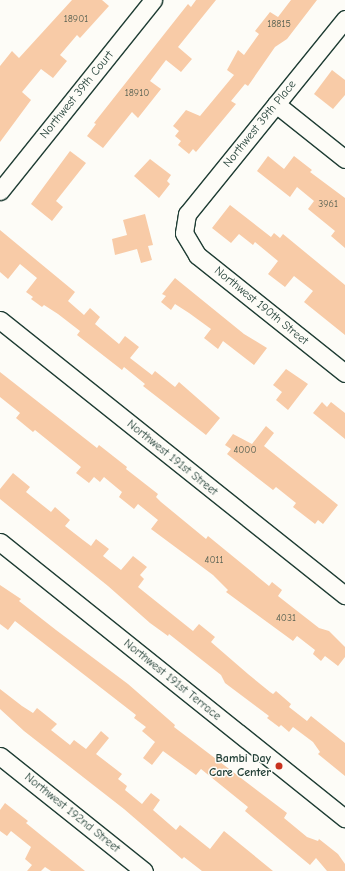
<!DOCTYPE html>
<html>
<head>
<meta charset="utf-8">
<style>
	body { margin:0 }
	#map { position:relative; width:345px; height:871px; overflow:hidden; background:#fdfcf7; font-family:"Comic Neue",sans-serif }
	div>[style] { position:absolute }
	.building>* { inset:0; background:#f8cba7 }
	.roads { filter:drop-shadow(1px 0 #1f3d34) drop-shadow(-1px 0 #1f3d34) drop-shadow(0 1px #1f3d34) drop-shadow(0 -1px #1f3d34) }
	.minor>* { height:17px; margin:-8.5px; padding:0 8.5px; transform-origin:8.5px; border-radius:8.5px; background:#fdfcf7 }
	.dots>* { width:11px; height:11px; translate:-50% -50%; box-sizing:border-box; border:2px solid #fdfcf7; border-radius:50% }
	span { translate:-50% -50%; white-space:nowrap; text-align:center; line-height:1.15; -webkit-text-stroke:3px #fdfcf7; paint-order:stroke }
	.number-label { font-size:10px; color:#556051 }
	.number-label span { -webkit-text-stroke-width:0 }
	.street-label { font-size:12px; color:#1f3d34 }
	.poi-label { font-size:12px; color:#1f3d34; font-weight:700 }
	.right { translate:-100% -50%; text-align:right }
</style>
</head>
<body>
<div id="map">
	<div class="building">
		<div style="clip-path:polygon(72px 0,102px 0,109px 6px,80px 38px,77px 35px,60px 55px,67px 61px,53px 78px,41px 69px,22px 92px,31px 100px,0 142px,0 66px,12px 51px,19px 58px)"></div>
		<div style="clip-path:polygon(196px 0,216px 0,178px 47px,192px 59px,181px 72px,166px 60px,150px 81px,161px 89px,138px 118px,132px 112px,103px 148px,87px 136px,96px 124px,94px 123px,188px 4px,191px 7px)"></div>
		<div style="clip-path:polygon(291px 0,317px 0,287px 39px,275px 47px,248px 86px,245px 84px,231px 101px,236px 104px,196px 152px,193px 149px,189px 154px,178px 145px,181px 141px,175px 136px,179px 131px,173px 126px,186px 110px,200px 116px,234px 75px,227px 70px,238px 50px,244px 55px,259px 34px,255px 31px,270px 12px,278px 17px)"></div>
		<div style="clip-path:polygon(332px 70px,345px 80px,345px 95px,333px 109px,314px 94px)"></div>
		<div style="clip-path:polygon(70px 151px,86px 163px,56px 201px,63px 207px,52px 221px,31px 204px)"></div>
		<div style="clip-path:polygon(268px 156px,284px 169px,294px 156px,312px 170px,310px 172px,345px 198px,345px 248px,331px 236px,335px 231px,308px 209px,314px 201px,297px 187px,290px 197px,257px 171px)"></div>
		<div style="clip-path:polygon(150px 159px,171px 175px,167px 181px,170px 184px,159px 198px,134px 176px)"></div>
		<div style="clip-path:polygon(230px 205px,271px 237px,274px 233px,280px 238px,283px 234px,345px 285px,345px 335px,304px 302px,313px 291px,294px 276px,285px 287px,268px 274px,278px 261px,255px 242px,253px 245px,239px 234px,231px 243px,212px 228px)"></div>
		<div style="clip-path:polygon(145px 214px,153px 245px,148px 246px,152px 260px,141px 263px,137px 249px,115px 255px,112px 239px,127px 235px,123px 220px)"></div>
		<div style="clip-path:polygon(0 230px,75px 292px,68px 301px,84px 315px,90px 308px,100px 317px,95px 324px,119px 344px,125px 336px,139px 347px,130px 358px,152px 375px,155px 371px,175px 387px,179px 382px,220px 418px,206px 435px,143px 386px,145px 384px,124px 367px,122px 370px,77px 335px,80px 331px,58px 314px,44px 305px,42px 307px,31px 299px,33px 297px,26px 292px,37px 278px,20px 264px,8px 279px,0 272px)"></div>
		<div style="clip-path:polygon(175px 278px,244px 334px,267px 348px,254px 365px,223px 341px,218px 349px,204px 338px,211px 329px,189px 313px,175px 304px,171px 310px,161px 302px,166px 296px,162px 294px)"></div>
		<div style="clip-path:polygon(286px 369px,308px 384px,288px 410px,276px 400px,282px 392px,273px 385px)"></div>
		<div style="clip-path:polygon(0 372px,97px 448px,99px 445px,127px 467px,126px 469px,158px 494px,156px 497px,161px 502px,206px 539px,208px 536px,269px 586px,272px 582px,282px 590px,278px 596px,319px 628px,329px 631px,345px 647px,345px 657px,338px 666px,325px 656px,321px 661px,313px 654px,315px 650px,297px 636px,293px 641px,226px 592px,228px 590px,213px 575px,151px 529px,158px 520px,138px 504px,134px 509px,119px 497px,122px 492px,104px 477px,100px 482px,94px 477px,89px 483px,76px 473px,81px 467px,35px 430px,33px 432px,16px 418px,20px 413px,0 397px)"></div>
		<div style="clip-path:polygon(322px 402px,327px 407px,331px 402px,345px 413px,345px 439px,313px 413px)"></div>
		<div style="clip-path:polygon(266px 426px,274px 433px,264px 446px,338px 505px,323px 524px,318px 520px,315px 524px,293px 507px,296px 503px,276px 487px,273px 490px,227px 454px,231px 449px,225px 445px,233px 434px,252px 444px)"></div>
		<div style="clip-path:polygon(13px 473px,30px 487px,26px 492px,51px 512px,55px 507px,70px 520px,65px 526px,83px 540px,91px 546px,96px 539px,109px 549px,103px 556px,121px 570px,133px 556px,147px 567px,140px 575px,144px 579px,138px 587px,193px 631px,199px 624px,215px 637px,211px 642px,248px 674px,270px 692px,273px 694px,276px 691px,291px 704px,289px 707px,307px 721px,311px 716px,345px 743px,345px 776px,318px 754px,320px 752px,313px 742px,293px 727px,289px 732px,281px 725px,279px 727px,267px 718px,269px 716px,225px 683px,221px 675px,169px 634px,168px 636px,150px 623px,108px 586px,0 499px,0 489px)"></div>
		<div style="clip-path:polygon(0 585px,21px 599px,19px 601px,56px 630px,128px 684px,175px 725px,174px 727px,287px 813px,284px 818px,307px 837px,318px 841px,319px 839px,338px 854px,345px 864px,345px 871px,327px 871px,316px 858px,310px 865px,245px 811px,248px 807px,201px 769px,196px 775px,163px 751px,152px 765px,143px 758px,155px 742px,142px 731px,146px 727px,134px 718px,136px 715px,15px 621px,8px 630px,0 624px)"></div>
		<div style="clip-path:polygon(0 689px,22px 706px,33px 713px,37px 708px,57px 724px,51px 730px,70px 745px,74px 740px,86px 749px,101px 731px,109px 738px,96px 754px,122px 774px,118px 779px,127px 786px,125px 790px,142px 804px,151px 793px,160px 800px,153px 810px,176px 830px,180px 825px,210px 849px,224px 831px,273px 871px,202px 871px,184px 857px,182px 859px,124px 809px,24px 731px,0 709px)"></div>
		<div style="clip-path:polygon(5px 803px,28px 821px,26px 823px,85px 871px,51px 871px,45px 867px,41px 871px,27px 871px,32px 865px,25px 859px,31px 847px,11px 831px,7px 836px,0 831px,0 810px)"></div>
	</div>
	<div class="roads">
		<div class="minor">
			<div style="left:345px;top:19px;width:251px;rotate:129deg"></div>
			<div style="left:187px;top:214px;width:19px;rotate:99deg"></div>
			<div style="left:184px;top:233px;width:26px;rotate:59deg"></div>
			<div style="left:197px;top:255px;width:189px;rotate:38.6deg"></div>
			<div style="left:276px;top:104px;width:88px;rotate:38.6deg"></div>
			<div style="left:0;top:191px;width:245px;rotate:-51.3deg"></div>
			<div style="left:0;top:320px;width:441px;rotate:38.6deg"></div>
			<div style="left:0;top:542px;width:442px;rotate:38.7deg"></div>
			<div style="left:0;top:756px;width:184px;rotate:38.6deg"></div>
		</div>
	</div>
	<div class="dots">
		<div style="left:279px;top:766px;background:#c8321e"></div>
	</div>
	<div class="number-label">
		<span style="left:76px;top:20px">18901</span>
		<span style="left:279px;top:25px">18815</span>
		<span style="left:137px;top:94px">18910</span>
		<span style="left:328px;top:205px">3961</span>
		<span style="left:245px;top:451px">4000</span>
		<span style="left:214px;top:561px">4011</span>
		<span style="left:286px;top:619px">4031</span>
	</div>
	<div class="street-label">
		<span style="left:77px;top:95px;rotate:-51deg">Northwest 39th Court</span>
		<span style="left:260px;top:124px;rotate:-51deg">Northwest 39th Place</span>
		<span style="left:261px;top:306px;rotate:39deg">Northwest 190th Street</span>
		<span style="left:172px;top:458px;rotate:39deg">Northwest 191st Street</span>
		<span style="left:172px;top:680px;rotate:39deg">Northwest 191st Terrace</span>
		<span style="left:72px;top:813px;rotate:39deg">Northwest 192nd Street</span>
	</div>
	<div class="poi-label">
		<span class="right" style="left:271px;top:766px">Bambi Day<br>Care Center</span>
	</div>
</div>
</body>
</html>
